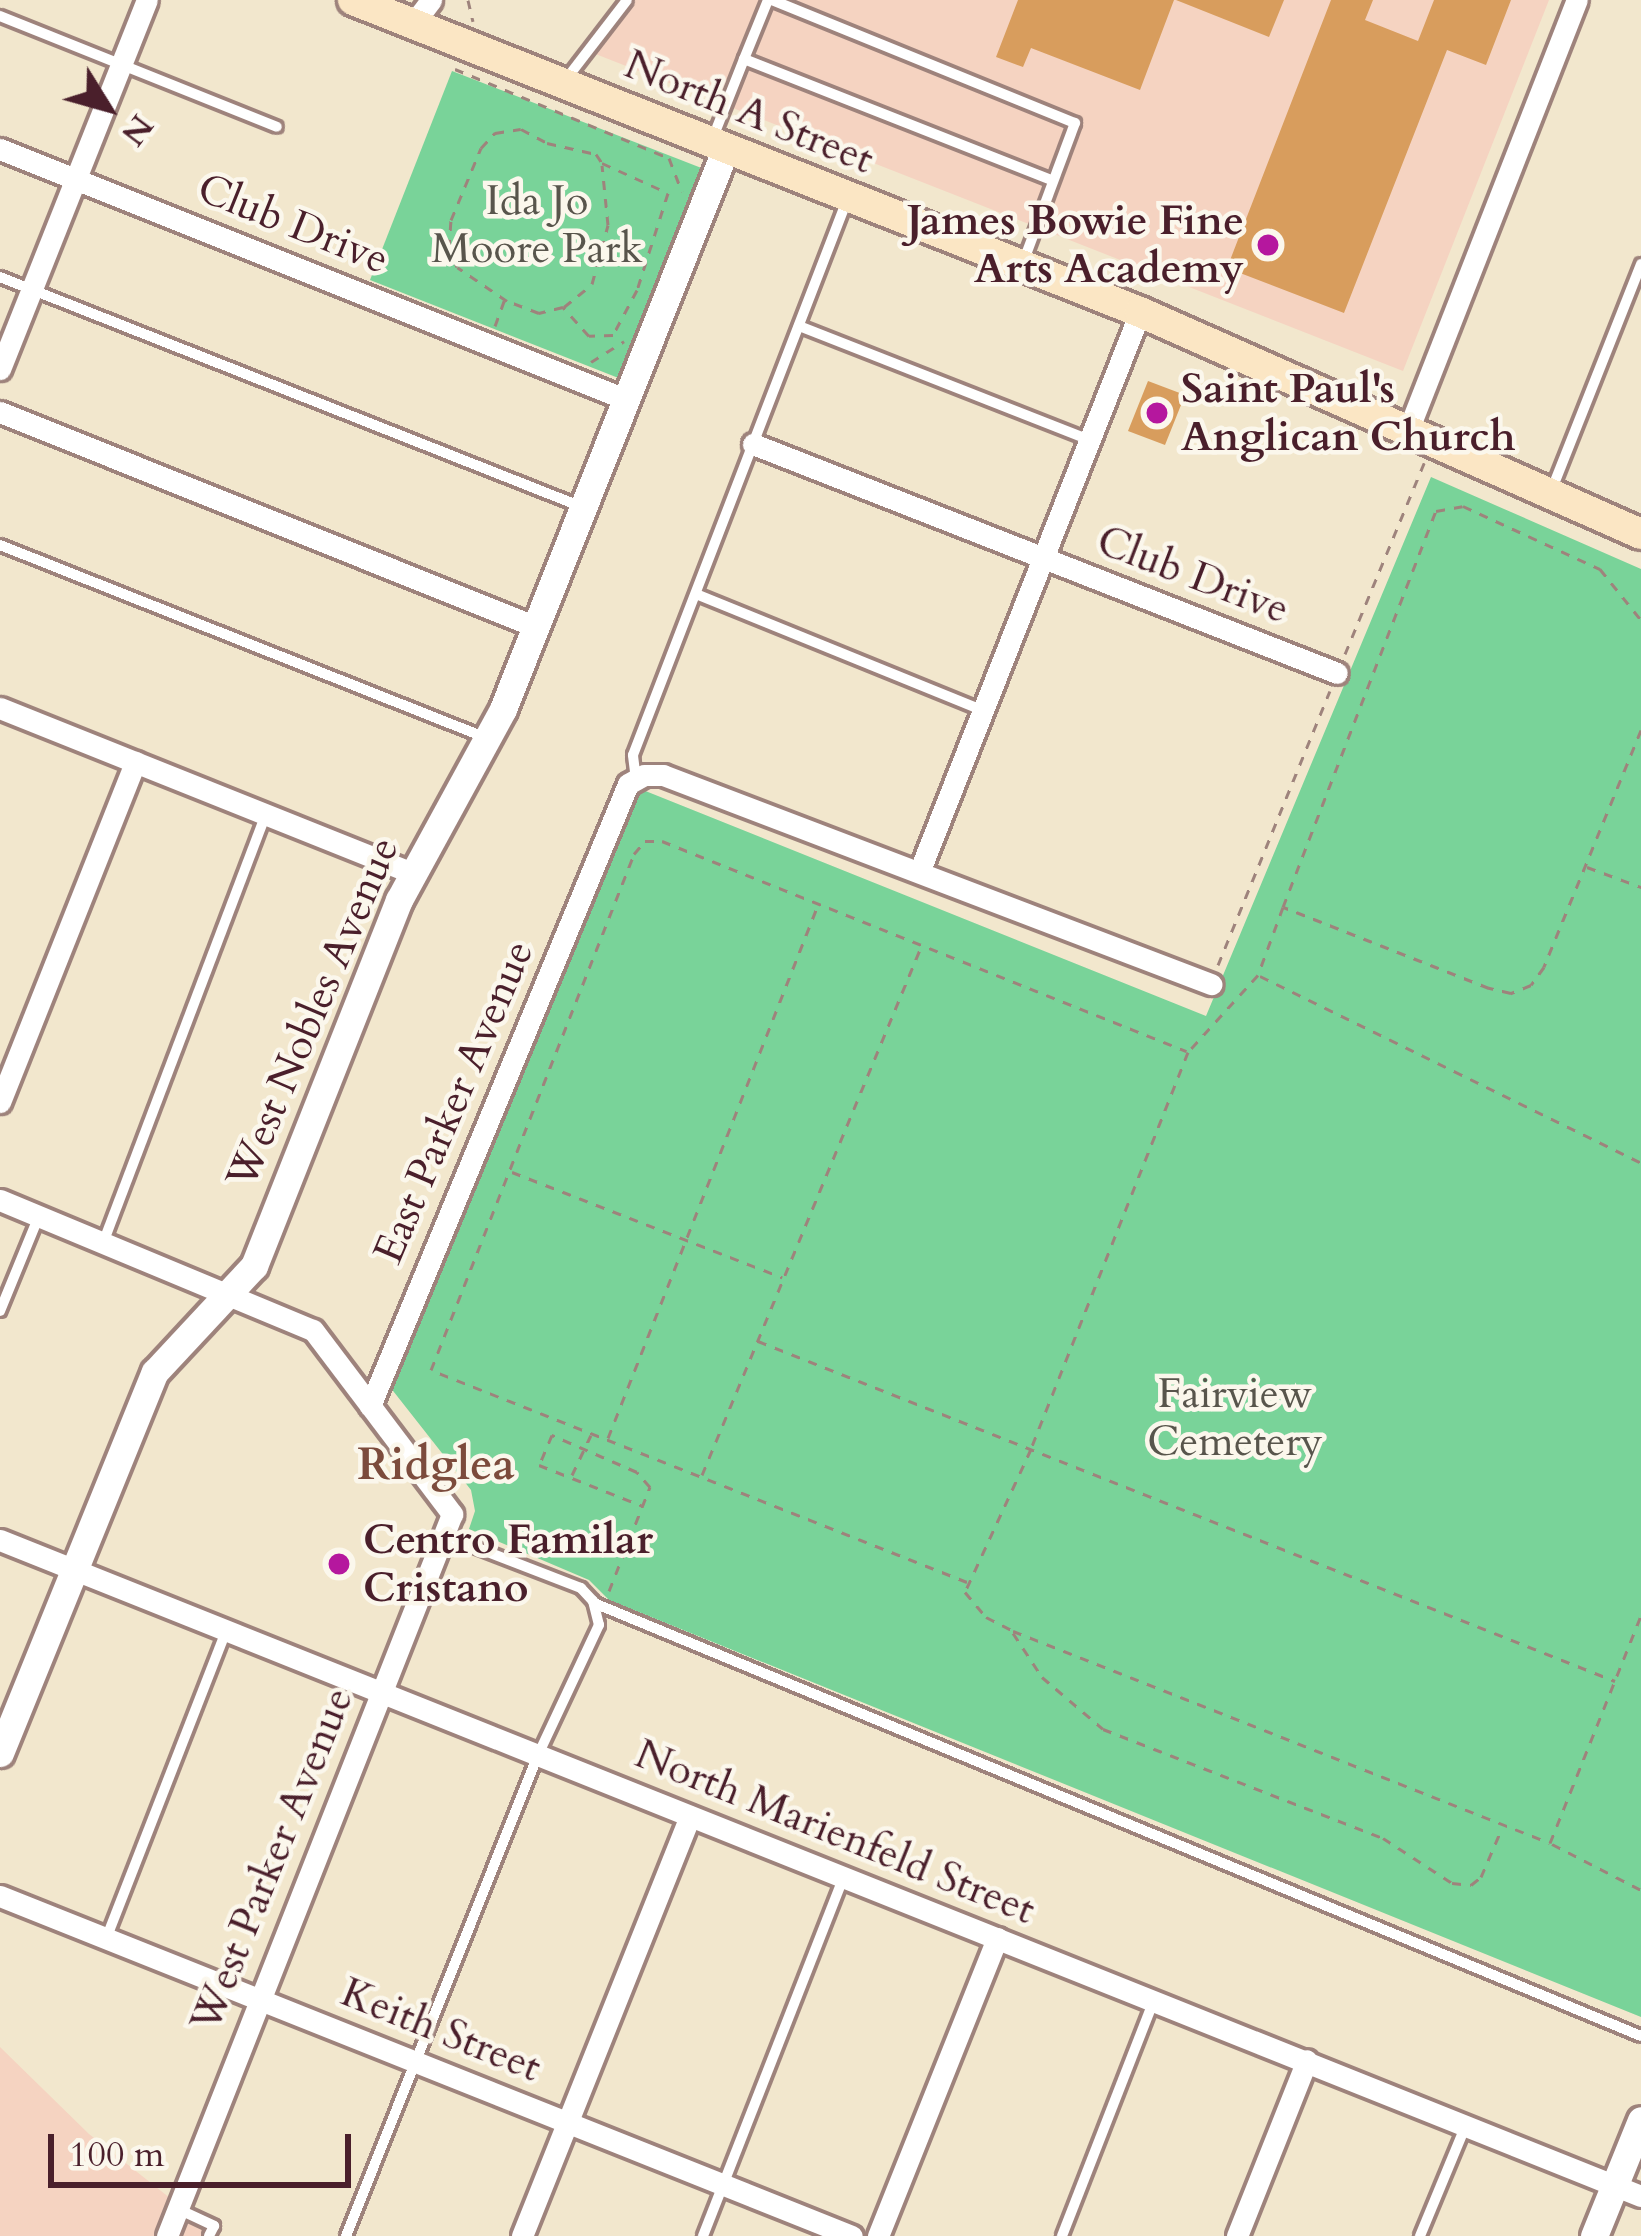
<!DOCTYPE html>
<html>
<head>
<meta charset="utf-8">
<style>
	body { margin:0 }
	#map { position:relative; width:1641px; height:2236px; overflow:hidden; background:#f2e7cd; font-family:Cardo,serif }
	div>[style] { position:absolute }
	.built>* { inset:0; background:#f5d3c1 }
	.green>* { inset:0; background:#79d399 }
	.building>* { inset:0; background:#d89d5d }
	.path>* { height:3px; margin-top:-1.5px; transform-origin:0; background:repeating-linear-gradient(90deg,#9e837c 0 9px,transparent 0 18px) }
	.roads { filter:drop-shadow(3px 0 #9e837c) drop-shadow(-3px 0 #9e837c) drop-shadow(0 3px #9e837c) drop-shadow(0 -3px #9e837c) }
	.service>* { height:10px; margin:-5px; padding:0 5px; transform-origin:5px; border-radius:5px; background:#fff }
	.minor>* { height:21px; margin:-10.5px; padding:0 10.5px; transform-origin:10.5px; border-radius:10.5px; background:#fff }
	.tertiary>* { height:27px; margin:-13.5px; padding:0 13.5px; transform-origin:13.5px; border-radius:13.5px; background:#fff }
	.secondary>* { height:30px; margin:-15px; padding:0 15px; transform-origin:15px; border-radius:15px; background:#fbe6c4 }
	.dots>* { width:33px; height:33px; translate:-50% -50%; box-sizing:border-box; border:6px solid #fbf7ec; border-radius:50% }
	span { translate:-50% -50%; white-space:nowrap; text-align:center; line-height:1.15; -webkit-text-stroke:9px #fbf7ec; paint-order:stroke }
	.street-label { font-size:42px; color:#4a1f2b }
	.park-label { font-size:42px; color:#58554c }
	.poi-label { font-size:42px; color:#4a1f2b; font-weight:700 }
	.right { translate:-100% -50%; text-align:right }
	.left { translate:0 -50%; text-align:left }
	.neighbourhood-label { font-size:45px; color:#7c4b3c; font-weight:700 }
	.north { position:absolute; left:48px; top:48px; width:120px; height:120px; -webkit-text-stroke:9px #fbf7ec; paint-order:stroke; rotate:127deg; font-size:33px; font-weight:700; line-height:48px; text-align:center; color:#4a1f2b }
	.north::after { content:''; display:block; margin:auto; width:42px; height:54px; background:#4a1f2b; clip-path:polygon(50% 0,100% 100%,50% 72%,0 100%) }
	.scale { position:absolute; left:48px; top:2134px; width:303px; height:54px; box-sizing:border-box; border:6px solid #4a1f2b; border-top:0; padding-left:15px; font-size:36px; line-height:42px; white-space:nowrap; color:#4a1f2b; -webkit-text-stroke:9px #fbf7ec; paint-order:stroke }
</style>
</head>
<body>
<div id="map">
	<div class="built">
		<div style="clip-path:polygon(633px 0,1549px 0,1403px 371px,593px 53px)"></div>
		<div style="clip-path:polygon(0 2047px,89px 2134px,218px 2236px,0 2236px)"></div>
	</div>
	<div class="green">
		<div style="clip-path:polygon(452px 71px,704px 169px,621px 379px,370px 280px)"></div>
		<div style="clip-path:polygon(1431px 477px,1641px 569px,1641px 2017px,609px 1600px,589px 1580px,469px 1529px,475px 1511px,471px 1490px,390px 1387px,633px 786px,1206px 1016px)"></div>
	</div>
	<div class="building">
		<div style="clip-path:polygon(1018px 0,1174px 0,1140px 90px,1031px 48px,1023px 67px,996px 57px)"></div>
		<div style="clip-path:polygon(1176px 0,1284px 0,1269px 37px)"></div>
		<div style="clip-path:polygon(1331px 0,1373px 0,1365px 20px,1418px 41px,1434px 0,1511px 0,1486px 65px,1447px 50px,1344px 313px,1227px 268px)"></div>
		<div style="clip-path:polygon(1148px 381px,1185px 395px,1165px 445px,1128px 431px)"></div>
	</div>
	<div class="path">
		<div style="left:468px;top:0;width:22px;rotate:77deg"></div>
		<div style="left:455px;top:69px;width:232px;rotate:22.6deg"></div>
		<div style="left:669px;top:158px;width:36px;rotate:69deg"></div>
		<div style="left:521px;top:129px;width:30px;rotate:28deg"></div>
		<div style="left:547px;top:143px;width:50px;rotate:12.7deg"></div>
		<div style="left:596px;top:154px;width:11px;rotate:56deg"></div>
		<div style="left:602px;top:163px;width:72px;rotate:24.4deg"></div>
		<div style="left:668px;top:193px;width:102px;rotate:107.7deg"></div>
		<div style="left:637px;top:290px;width:51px;rotate:118.1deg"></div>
		<div style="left:613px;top:335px;width:24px;rotate:178deg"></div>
		<div style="left:589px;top:336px;width:39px;rotate:-132deg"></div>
		<div style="left:563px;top:307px;width:25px;rotate:166deg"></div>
		<div style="left:539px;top:313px;width:34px;rotate:-159deg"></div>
		<div style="left:507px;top:301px;width:60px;rotate:-145.8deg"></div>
		<div style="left:457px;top:267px;width:21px;rotate:-113deg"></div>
		<div style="left:449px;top:248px;width:28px;rotate:-86deg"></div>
		<div style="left:451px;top:220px;width:78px;rotate:-67.4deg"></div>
		<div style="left:481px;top:148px;width:21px;rotate:-47deg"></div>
		<div style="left:495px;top:133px;width:26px;rotate:-9deg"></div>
		<div style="left:564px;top:307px;width:36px;rotate:-39deg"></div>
		<div style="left:592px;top:284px;width:61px;rotate:-74.8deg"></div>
		<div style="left:608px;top:225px;width:60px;rotate:-95.7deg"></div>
		<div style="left:495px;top:326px;width:27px;rotate:-70deg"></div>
		<div style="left:591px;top:362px;width:39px;rotate:-32deg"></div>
		<div style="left:1345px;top:654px;width:207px;rotate:-67.5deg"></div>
		<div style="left:1641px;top:730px;width:256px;rotate:112.3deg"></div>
		<div style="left:1544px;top:967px;width:22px;rotate:126deg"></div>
		<div style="left:1531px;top:985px;width:22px;rotate:158deg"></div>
		<div style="left:1511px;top:993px;width:23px;rotate:-167deg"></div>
		<div style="left:1489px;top:988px;width:221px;rotate:-158.5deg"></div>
		<div style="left:1283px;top:907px;width:72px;rotate:110.2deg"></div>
		<div style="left:1258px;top:975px;width:104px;rotate:132.3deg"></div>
		<div style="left:1188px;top:1052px;width:427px;rotate:111.6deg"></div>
		<div style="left:1031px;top:1449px;width:157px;rotate:114.8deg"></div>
		<div style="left:965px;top:1592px;width:33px;rotate:50deg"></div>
		<div style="left:986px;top:1617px;width:30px;rotate:27deg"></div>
		<div style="left:1013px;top:1631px;width:577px;rotate:21.54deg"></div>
		<div style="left:1550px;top:1843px;width:245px;rotate:-68.2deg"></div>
		<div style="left:1587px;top:867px;width:58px;rotate:20.3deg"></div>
		<div style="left:1283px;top:907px;width:425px;rotate:-68.9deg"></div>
		<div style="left:1436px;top:511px;width:27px;rotate:-10deg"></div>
		<div style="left:1463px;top:506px;width:151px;rotate:24.7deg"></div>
		<div style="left:1600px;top:569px;width:65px;rotate:51.2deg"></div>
		<div style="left:1218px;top:965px;width:296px;rotate:-67.8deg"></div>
		<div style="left:1260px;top:976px;width:424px;rotate:26.1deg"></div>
		<div style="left:512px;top:1172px;width:290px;rotate:21.3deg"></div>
		<div style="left:758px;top:1341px;width:922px;rotate:21.64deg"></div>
		<div style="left:608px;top:1438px;width:573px;rotate:-68.5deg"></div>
		<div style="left:572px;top:1475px;width:44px;rotate:-64.6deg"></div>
		<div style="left:702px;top:1475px;width:572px;rotate:-67.47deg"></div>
		<div style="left:967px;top:1582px;width:576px;rotate:-158.42deg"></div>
		<div style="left:431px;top:1370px;width:554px;rotate:-68.52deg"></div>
		<div style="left:634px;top:854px;width:17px;rotate:-50deg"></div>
		<div style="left:645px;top:841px;width:17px"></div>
		<div style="left:662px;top:841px;width:565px;rotate:21.84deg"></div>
		<div style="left:609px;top:1591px;width:112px;rotate:-68.5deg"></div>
		<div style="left:650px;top:1487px;width:20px;rotate:-131deg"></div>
		<div style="left:637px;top:1472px;width:93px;rotate:-156.5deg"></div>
		<div style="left:552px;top:1435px;width:33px;rotate:113deg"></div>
		<div style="left:539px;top:1465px;width:112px;rotate:21.5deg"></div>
		<div style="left:1013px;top:1633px;width:53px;rotate:56.6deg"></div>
		<div style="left:1042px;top:1677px;width:80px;rotate:40.4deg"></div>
		<div style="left:1103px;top:1729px;width:300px;rotate:21.3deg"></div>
		<div style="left:1383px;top:1838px;width:82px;rotate:33.1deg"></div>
		<div style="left:1452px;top:1883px;width:19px;rotate:6deg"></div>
		<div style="left:1471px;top:1885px;width:13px;rotate:-39deg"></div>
		<div style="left:1481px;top:1877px;width:53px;rotate:-66.8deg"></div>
		<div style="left:1552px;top:1844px;width:100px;rotate:27.3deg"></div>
	</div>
	<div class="roads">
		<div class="service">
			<div style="left:768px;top:0;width:64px;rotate:112.1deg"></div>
			<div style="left:744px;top:59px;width:332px;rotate:21.5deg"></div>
			<div style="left:772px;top:0;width:327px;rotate:22.1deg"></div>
			<div style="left:1075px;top:123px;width:149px;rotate:110.4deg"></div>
			<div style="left:0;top:16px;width:298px;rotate:21.8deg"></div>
			<div style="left:567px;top:78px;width:98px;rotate:-52.4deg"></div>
			<div style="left:712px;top:140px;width:87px;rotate:-68.4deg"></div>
			<div style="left:0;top:277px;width:626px;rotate:21.56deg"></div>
			<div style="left:799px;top:326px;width:313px;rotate:21.4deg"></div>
			<div style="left:1552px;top:489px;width:242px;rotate:-68.4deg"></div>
			<div style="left:0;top:545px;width:521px;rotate:21.64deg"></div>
			<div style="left:696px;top:594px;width:309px;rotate:22.1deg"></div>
			<div style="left:636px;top:780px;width:25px;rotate:-97deg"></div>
			<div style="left:633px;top:755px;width:595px;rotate:-68.91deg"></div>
			<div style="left:103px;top:1243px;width:459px;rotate:-69.2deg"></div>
			<div style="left:0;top:1311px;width:103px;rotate:-67.7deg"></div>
			<div style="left:594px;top:1603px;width:1133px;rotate:22.47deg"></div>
			<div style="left:106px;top:1939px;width:331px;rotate:-68.7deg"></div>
			<div style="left:178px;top:2209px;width:40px;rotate:25deg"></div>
			<div style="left:214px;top:2226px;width:11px;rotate:117deg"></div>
			<div style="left:346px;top:2236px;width:518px;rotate:-68.24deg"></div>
			<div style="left:538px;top:1755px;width:144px;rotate:-64.9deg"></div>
			<div style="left:599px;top:1625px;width:25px;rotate:-104deg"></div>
			<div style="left:593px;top:1601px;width:18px;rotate:-133deg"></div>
			<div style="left:581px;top:1588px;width:147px;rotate:-158.9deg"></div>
			<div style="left:703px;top:2236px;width:387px;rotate:-68.6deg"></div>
			<div style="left:1062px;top:2236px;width:253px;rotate:-68.7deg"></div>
			<div style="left:1420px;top:2236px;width:120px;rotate:-67.5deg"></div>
		</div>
		<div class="minor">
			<div style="left:413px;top:24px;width:30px;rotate:-53deg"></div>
			<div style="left:0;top:149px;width:673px;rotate:21.8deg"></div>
			<div style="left:0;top:369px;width:397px;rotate:-68.3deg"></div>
			<div style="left:0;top:412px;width:575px;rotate:21.84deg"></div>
			<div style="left:1409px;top:428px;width:460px;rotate:-68.6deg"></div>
			<div style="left:753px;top:444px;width:627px;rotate:21.41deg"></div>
			<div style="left:0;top:708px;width:445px;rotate:21.8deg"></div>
			<div style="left:920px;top:870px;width:600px;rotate:-68.48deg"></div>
			<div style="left:0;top:1102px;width:366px;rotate:-68.3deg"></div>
			<div style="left:0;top:1200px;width:339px;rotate:22.6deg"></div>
			<div style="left:313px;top:1330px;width:231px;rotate:52.9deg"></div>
			<div style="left:452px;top:1514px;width:776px;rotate:111.54deg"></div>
			<div style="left:370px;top:1406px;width:673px;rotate:-67.47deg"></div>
			<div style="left:628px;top:784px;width:18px;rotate:-29deg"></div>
			<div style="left:644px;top:775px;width:19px"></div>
			<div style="left:663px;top:775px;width:587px;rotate:20.88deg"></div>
			<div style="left:0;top:1540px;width:1767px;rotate:21.79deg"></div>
			<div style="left:0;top:1896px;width:917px;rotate:21.76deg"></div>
			<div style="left:522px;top:2236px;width:452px;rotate:-68.2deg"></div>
			<div style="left:878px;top:2236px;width:321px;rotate:-68.2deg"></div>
			<div style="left:1237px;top:2236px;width:189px;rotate:-68.3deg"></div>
		</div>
		<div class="tertiary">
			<div style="left:0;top:1753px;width:411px;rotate:-67.9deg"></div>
			<div style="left:155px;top:1372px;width:145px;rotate:-47deg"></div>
			<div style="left:254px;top:1266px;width:394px;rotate:-68.4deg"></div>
			<div style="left:399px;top:900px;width:217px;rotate:-61.4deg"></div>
			<div style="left:503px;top:709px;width:604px;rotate:-68.32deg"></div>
			<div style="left:1594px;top:2236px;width:125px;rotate:-67.9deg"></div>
		</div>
		<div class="secondary">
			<div style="left:353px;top:0;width:847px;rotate:21.63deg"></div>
			<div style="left:1140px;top:312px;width:548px;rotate:23.9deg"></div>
		</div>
	</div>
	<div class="dots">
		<div style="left:1268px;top:245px;background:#b5179e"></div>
		<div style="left:1157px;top:413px;background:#b5179e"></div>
		<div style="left:339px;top:1564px;background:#b5179e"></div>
	</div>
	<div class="street-label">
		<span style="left:749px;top:112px;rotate:22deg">North A Street</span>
		<span style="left:293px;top:224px;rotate:22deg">Club Drive</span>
		<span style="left:1193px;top:575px;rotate:21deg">Club Drive</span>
		<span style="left:313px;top:1013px;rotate:-67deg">West Nobles Avenue</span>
		<span style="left:454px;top:1102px;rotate:-67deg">East Parker Avenue</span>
		<span style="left:835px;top:1832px;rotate:22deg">North Marienfeld Street</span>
		<span style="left:272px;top:1860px;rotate:-68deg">West Parker Avenue</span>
		<span style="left:441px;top:2030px;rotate:22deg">Keith Street</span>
	</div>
	<div class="park-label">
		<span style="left:537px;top:225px">Ida Jo<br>Moore Park</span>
		<span style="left:1235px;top:1418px">Fairview<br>Cemetery</span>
	</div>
	<div class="poi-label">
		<span class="right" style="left:1244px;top:245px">James Bowie Fine<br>Arts Academy</span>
		<span class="left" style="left:1181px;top:413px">Saint Paul's<br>Anglican Church</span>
		<span class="left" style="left:363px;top:1564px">Centro Familar<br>Cristano</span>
	</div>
	<div class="neighbourhood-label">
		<span style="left:436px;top:1465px">Ridglea</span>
	</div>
	<div class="north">N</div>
	<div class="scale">100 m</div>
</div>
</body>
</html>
